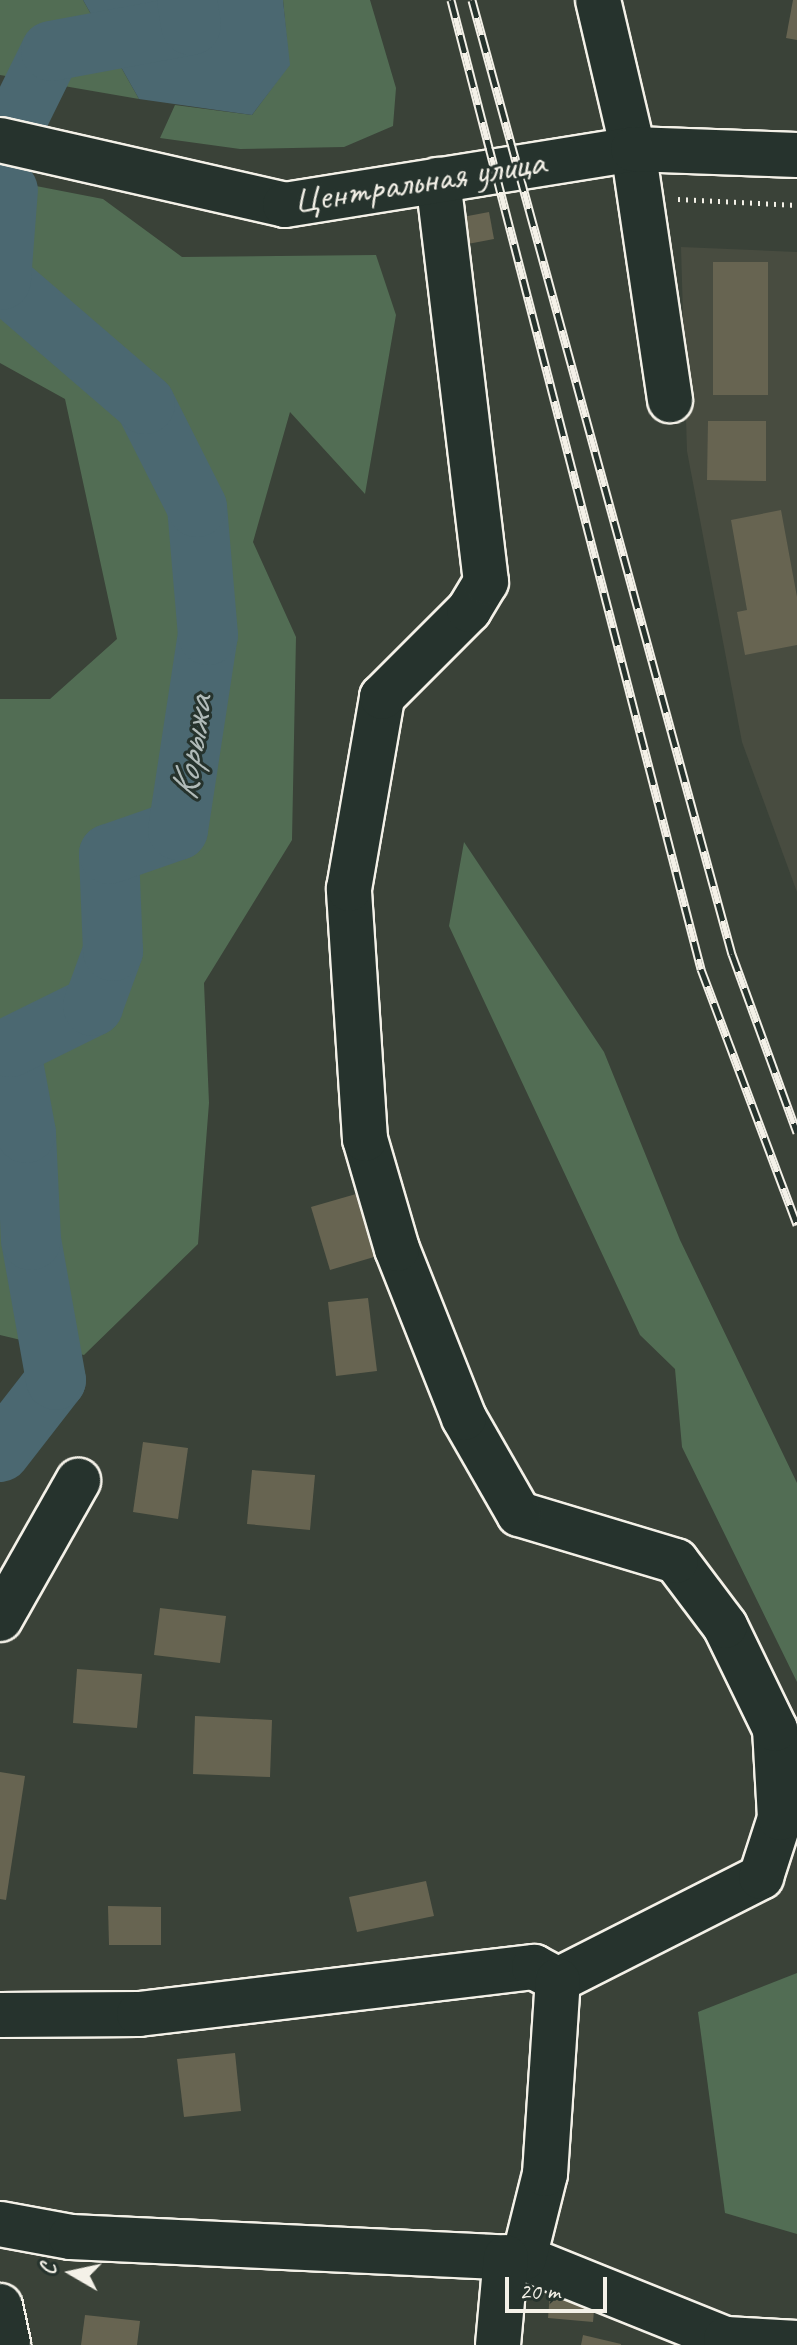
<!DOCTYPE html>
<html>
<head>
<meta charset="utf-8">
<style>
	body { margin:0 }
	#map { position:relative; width:797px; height:2345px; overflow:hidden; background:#3a4238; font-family:Caveat,sans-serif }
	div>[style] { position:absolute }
	.built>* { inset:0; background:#484c40 }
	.green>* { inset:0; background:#526d54 }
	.water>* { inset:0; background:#4b6871 }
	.river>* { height:60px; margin:-30px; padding:0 30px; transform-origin:30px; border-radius:30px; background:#4b6871 }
	.building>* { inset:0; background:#676451 }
	.path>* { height:5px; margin-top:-2.5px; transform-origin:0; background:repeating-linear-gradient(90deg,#f4f1e8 0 2px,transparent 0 8px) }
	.roads { filter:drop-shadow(2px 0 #f4f1e8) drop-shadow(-2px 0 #f4f1e8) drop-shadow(0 2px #f4f1e8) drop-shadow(0 -2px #f4f1e8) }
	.minor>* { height:44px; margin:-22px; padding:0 22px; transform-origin:22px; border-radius:22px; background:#26332d }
	.major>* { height:44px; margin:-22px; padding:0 22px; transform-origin:22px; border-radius:22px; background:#26332d }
	.rail>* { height:9px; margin-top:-4.5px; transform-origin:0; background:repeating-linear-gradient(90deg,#26332d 0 18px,#f4f1e8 0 36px); box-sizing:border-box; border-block:2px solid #f4f1e8 }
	span { translate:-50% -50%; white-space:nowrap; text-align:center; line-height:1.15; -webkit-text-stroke:6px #26332d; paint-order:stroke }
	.street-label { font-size:38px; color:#f4f1e8 }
	.water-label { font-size:40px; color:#b0bab8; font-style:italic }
	.north { position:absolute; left:32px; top:2233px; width:80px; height:80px; -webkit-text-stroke:6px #26332d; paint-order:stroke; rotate:279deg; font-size:22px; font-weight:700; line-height:32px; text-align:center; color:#f4f1e8 }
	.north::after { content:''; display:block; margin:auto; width:28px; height:36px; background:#f4f1e8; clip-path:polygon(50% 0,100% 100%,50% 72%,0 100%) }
	.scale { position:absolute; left:505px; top:2277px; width:102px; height:36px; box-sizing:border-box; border:4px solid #f4f1e8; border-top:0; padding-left:10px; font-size:24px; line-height:28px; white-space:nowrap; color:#f4f1e8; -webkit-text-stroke:6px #26332d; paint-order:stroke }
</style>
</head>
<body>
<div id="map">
	<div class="built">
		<div style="clip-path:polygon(681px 247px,797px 252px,797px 892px,742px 742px,687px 451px)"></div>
	</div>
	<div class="green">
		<div style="clip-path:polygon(0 0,83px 0,139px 99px,0 75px)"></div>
		<div style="clip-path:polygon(283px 0,370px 0,396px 88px,393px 126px,344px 147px,240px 149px,160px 138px,175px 105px,252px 115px,289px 65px)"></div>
		<div style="clip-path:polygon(0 179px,103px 199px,182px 257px,376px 255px,396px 315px,365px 494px,290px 412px,253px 542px,296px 637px,292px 840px,204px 983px,209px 1103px,198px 1244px,84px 1355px,0 1335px,0 699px,50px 699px,117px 639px,65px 399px,0 363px)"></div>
		<div style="clip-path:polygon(464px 842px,604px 1052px,680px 1240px,797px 1483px,797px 1682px,682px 1447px,675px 1369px,640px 1335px,449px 926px)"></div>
		<div style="clip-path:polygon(797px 1973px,797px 2234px,725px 2213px,698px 2012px)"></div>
	</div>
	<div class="water">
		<div style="clip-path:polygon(83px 0,283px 0,290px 65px,252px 115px,139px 99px)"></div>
	</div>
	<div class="river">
		<div style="left:19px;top:116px;width:72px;rotate:-63.8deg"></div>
		<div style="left:51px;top:51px;width:142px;rotate:-10.5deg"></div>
		<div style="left:191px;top:25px;width:25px;rotate:-99deg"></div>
		<div style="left:0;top:1452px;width:91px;rotate:-52.1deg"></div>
		<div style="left:56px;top:1380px;width:142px;rotate:-100.1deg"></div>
		<div style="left:31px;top:1240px;width:107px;rotate:-92.7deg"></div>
		<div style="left:26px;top:1133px;width:87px;rotate:-100.5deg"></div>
		<div style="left:10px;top:1047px;width:93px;rotate:-26.3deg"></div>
		<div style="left:93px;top:1006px;width:59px;rotate:-70deg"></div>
		<div style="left:113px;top:951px;width:97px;rotate:-92.4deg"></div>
		<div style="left:109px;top:854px;width:73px;rotate:-19.2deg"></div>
		<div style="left:178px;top:830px;width:197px;rotate:-81.3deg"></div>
		<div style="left:208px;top:635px;width:128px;rotate:-94.9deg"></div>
		<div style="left:197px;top:507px;width:115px;rotate:-116.8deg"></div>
		<div style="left:145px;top:404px;width:190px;rotate:-139.3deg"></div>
		<div style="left:1px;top:280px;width:90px;rotate:-85.6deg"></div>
	</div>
	<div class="building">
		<div style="clip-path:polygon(793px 0,797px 0,797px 40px,786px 38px)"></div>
		<div style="clip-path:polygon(489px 212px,494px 239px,457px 246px,452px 219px)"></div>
		<div style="clip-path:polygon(713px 262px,768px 262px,768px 395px,713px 395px)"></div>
		<div style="clip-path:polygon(708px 421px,766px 421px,766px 481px,707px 480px)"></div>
		<div style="clip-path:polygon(781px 510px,797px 597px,797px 645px,745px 655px,737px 612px,747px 610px,731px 520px)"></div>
		<div style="clip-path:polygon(356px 1194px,374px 1257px,330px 1270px,311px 1207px)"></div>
		<div style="clip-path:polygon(368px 1298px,377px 1371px,336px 1376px,328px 1302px)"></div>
		<div style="clip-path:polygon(143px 1442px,188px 1448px,178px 1519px,133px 1512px)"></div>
		<div style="clip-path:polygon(252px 1470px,315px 1475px,310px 1530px,247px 1524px)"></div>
		<div style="clip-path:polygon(160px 1608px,226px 1616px,220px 1663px,154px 1655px)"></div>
		<div style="clip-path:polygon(77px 1669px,142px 1674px,137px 1728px,73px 1723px)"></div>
		<div style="clip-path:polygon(195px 1716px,272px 1720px,270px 1777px,193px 1774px)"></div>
		<div style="clip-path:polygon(0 1772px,25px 1776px,6px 1900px,0 1899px)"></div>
		<div style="clip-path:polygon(426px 1881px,434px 1916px,357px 1932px,349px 1897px)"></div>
		<div style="clip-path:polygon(108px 1906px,161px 1907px,161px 1945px,109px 1945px)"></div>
		<div style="clip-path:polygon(235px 2053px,241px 2111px,184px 2117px,177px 2059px)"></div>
		<div style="clip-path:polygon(550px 2293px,595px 2298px,593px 2322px,548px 2318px)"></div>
		<div style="clip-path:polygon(85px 2315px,140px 2321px,137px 2345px,81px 2345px)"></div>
		<div style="clip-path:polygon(583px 2335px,621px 2344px,621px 2345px,581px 2345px)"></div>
	</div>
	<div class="path">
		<div style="left:678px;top:199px;width:119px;rotate:2.9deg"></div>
	</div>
	<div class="roads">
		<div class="minor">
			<div style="left:598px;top:0;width:153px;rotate:76.8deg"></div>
			<div style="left:633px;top:149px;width:254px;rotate:81.6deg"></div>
			<div style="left:0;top:1619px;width:159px;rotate:-60.5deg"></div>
			<div style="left:0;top:2015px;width:139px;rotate:-0.4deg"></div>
			<div style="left:139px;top:2014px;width:398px;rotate:-6.8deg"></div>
			<div style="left:534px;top:1967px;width:27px;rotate:28deg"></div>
			<div style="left:558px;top:1980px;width:228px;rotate:-26.9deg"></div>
			<div style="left:761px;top:1877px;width:62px;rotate:-72.1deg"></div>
			<div style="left:780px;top:1818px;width:89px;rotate:-93.2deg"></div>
			<div style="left:775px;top:1729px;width:114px;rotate:-115.9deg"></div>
			<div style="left:725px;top:1626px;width:81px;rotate:-127deg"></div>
			<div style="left:676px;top:1561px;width:164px;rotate:-163.3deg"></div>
			<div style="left:519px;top:1514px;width:111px;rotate:-119.8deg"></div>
			<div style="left:464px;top:1418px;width:182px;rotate:-111.6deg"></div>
			<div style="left:397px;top:1249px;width:115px;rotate:-106.2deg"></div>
			<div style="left:365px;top:1139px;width:251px;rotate:-93.7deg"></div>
			<div style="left:349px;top:889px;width:195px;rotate:-80.2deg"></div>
			<div style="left:382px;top:697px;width:123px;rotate:-45deg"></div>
			<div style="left:469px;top:610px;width:33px;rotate:-59deg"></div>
			<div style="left:486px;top:582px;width:405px;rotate:-96.8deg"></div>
			<div style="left:0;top:2224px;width:72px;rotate:10.4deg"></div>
			<div style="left:71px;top:2237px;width:453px;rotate:2.7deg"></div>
			<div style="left:524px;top:2258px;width:218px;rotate:21.9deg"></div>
			<div style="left:726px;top:2339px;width:71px;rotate:3.2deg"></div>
			<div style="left:524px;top:2258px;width:87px;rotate:-76deg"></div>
			<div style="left:545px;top:2174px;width:194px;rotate:-86.2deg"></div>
			<div style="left:0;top:2306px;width:40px;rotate:78deg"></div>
			<div style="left:498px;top:2345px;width:88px;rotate:-84.8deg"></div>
		</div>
		<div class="major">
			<div style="left:0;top:140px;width:292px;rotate:12.8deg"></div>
			<div style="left:285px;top:205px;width:352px;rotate:-9.1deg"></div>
			<div style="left:633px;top:149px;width:164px;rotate:2.1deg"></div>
		</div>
	</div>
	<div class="rail">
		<div style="left:451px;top:0;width:1001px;rotate:75.53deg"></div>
		<div style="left:701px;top:969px;width:273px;rotate:69.4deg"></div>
		<div style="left:472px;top:0;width:989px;rotate:74.76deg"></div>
		<div style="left:732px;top:954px;width:190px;rotate:70deg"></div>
	</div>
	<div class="street-label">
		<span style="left:419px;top:181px;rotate:-9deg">Центральная улица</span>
	</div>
	<div class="water-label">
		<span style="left:191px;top:748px;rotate:-81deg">Корыжа</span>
	</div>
	<div class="north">С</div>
	<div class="scale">20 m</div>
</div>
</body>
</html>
